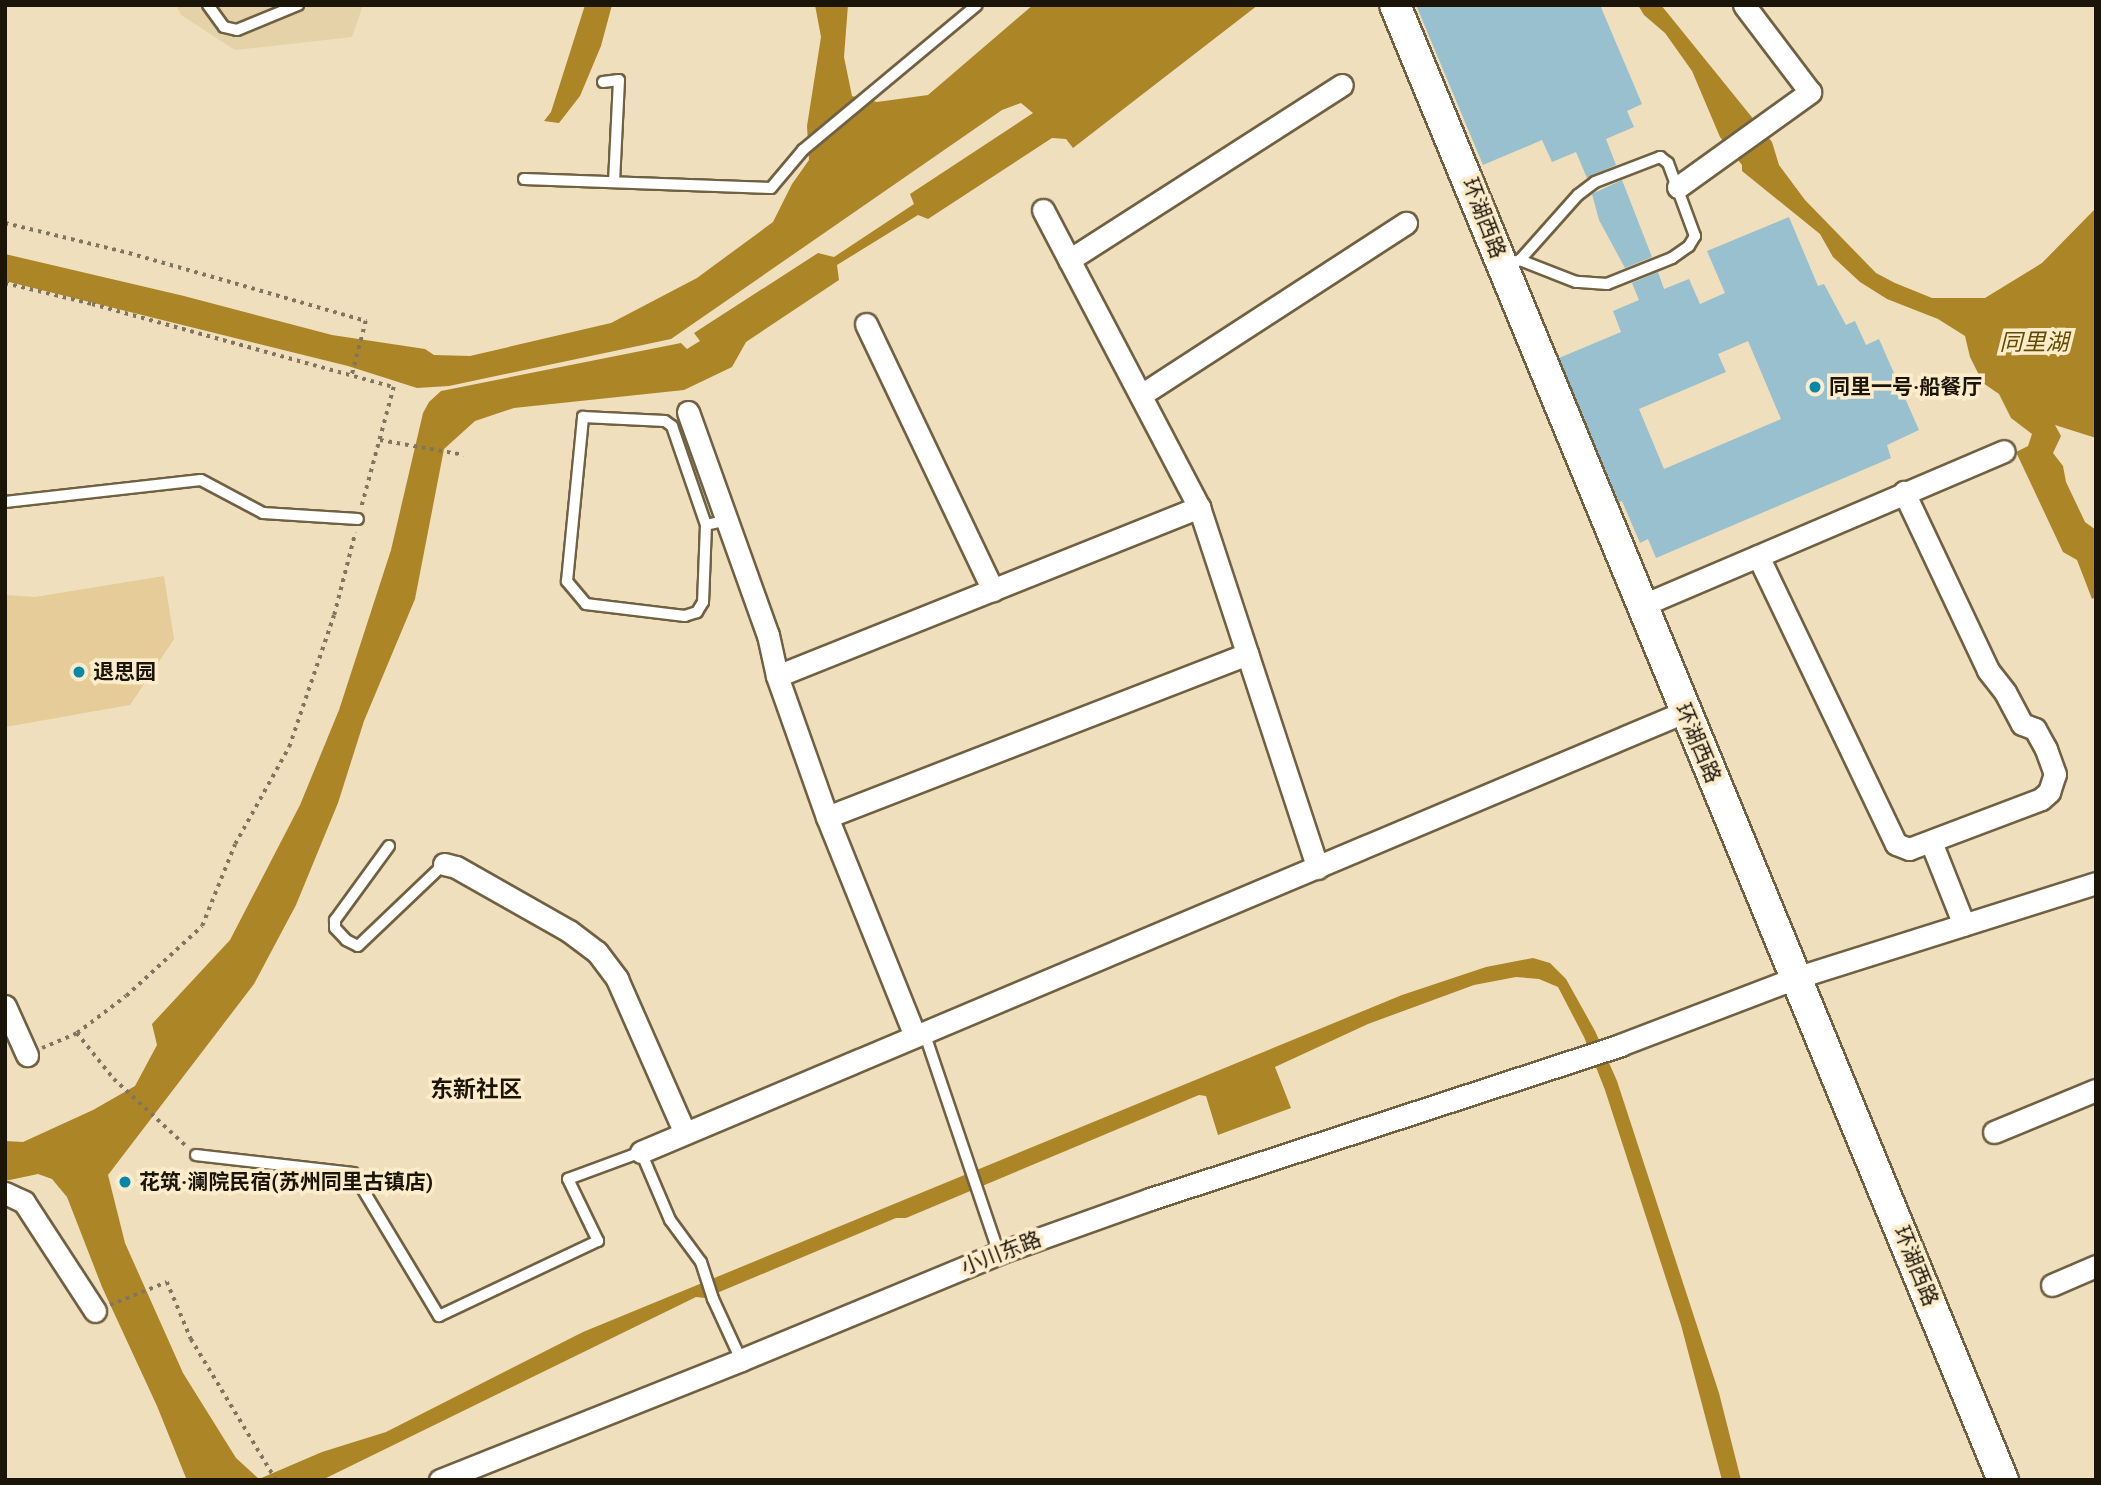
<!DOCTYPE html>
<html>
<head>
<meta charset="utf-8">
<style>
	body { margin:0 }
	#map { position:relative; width:2101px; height:1485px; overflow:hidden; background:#efdfbd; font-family:Roboto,"Noto Sans SC",sans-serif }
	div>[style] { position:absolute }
	.built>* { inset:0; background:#e6d2a9 }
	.green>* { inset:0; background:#e5cc98 }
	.water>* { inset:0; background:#ac8526 }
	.building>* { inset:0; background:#98c0cf }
	.path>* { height:3.5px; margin-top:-1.75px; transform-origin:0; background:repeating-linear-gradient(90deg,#80765f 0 3.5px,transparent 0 8.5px) }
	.roads { filter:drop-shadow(2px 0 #706143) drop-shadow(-2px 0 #706143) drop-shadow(0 2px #706143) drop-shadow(0 -2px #706143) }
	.lane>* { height:10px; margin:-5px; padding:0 5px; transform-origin:5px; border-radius:5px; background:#fff }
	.street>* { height:21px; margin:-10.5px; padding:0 10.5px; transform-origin:10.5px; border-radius:10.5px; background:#fff }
	.secondary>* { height:30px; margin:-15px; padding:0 15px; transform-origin:15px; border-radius:15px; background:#fff }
	.dots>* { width:19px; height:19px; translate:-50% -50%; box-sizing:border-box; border:4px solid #fdecca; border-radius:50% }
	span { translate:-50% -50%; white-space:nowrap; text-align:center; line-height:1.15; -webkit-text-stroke:7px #fdecca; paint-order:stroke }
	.street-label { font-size:21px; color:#1b1509 }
	.poi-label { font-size:21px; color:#1b1509; font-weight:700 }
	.left { translate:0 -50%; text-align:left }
	.water-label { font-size:23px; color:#654a00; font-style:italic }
	.neighbourhood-label { font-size:23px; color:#1b1509; font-weight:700 }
	.frame { position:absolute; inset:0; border:7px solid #1b1509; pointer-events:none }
</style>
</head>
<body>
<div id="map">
	<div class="built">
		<div style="clip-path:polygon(176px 5px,363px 5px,352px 37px,235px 50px,181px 15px)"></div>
	</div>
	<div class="green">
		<div style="clip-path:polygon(164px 576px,174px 639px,130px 705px,5px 727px,5px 595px,35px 597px)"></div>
	</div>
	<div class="water">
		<div style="clip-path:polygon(585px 5px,612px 5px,601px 46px,580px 96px,559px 123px,544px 121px,551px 112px)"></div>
		<div style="clip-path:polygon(815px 5px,848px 5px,844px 57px,852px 96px,877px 102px,928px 95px,1033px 5px,1258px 5px,1073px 148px,1066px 139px,1052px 138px,928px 219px,918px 215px,837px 265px,839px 280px,746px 342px,732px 367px,684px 390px,514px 408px,475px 421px,444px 449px,415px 599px,364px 721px,338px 803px,296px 905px,254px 984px,108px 1175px,125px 1243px,183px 1373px,236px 1458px,259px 1479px,322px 1452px,386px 1432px,583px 1332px,1402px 995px,1486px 967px,1533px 958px,1550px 963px,1566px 979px,1595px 1031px,1617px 1081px,1719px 1393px,1741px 1480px,1722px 1480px,1681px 1325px,1605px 1090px,1584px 1037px,1558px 987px,1539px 979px,1516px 977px,1474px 985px,1368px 1024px,1275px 1067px,1291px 1108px,1218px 1135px,1206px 1096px,1199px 1095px,906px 1218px,896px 1218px,705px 1298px,696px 1297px,322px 1480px,184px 1480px,186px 1478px,157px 1406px,102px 1287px,67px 1197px,52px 1179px,38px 1174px,5px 1181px,5px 1141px,23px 1142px,93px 1110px,135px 1086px,157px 1045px,152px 1024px,230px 940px,300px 805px,339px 710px,391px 550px,423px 413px,429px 402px,441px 391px,681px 343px,687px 349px,700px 341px,694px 333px,818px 253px,834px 257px,914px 204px,910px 194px,1033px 113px,1021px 103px,1002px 110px,671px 339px,449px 386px,417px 388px,348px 366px,5px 281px,5px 254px,184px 296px,332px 335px,425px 349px,434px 355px,470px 356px,611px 323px,697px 278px,773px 222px,792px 184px,809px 160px,807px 126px,821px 37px)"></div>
		<div style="clip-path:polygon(1638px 5px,1661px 5px,1772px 142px,1779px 165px,1805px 200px,1876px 273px,1895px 283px,1932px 298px,1985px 298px,2042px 263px,2096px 208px,2096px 438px,2055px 425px,2061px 436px,2053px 453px,2063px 466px,2066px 482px,2085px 522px,2096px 530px,2096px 597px,2092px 599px,2077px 560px,2063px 552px,2016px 452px,2028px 446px,2032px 434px,2011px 418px,1999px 394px,1983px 383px,1970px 357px,1965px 336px,1938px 319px,1887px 299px,1860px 282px,1833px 257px,1820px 234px,1742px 171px,1742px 165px,1720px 137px,1692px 71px,1665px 33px,1644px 15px)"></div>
	</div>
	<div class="building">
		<div style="clip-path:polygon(1416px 5px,1600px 5px,1642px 104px,1627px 111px,1634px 127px,1606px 139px,1616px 165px,1587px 178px,1576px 152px,1552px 162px,1542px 140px,1483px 165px)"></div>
		<div style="clip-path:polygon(1622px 180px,1652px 257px,1625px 268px,1599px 220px,1592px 194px)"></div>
		<div style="clip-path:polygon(evenodd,1789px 217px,1818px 286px,1824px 284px,1846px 325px,1855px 321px,1866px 345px,1879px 339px,1919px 430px,1887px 445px,1891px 458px,1656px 558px,1648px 539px,1640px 543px,1622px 501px,1619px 502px,1559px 358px,1621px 332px,1613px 311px,1639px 300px,1632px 283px,1658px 272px,1664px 289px,1689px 279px,1700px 304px,1725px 293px,1707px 251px,1789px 217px,1748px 341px,1781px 419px,1664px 469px,1639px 409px,1726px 372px,1718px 354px,1748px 341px)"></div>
	</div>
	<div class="path">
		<div style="left:5px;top:223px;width:128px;rotate:13.6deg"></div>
		<div style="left:129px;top:253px;width:247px;rotate:16deg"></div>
		<div style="left:366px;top:321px;width:56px;rotate:104.5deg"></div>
		<div style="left:5px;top:283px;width:89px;rotate:13.6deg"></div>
		<div style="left:92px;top:304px;width:313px;rotate:15.4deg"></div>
		<div style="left:394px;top:387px;width:123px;rotate:105.1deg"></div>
		<div style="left:380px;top:440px;width:85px;rotate:10.1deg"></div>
		<div style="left:77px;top:1033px;width:59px;rotate:51.2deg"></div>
		<div style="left:114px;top:1079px;width:98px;rotate:42.9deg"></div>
		<div style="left:42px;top:1048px;width:38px;rotate:-23deg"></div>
		<div style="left:77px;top:1033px;width:61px;rotate:-37.1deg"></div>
		<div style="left:126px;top:996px;width:103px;rotate:-42.6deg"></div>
		<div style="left:202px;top:926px;width:88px;rotate:-68.1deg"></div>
		<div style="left:235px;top:844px;width:111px;rotate:-60.9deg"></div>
		<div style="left:289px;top:747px;width:139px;rotate:-71.2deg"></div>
		<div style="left:334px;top:615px;width:85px;rotate:-75.6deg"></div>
		<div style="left:110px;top:1305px;width:61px;rotate:-22deg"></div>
		<div style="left:167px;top:1282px;width:62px;rotate:67.2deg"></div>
		<div style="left:191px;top:1339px;width:165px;rotate:58.9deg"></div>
	</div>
	<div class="roads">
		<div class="lane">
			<div style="left:208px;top:5px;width:27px;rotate:54deg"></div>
			<div style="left:224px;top:27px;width:13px;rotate:13deg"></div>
			<div style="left:237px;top:30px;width:66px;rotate:-22.3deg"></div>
			<div style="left:603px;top:82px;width:16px;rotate:-7deg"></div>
			<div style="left:619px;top:80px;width:102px;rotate:92.8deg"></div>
			<div style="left:524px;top:179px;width:247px;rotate:2.1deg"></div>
			<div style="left:771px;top:188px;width:50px;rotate:-49.9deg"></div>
			<div style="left:803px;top:150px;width:226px;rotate:-39.8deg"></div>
			<div style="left:1505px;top:266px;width:16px;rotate:-22deg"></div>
			<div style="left:1520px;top:260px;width:87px;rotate:-48.3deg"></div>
			<div style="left:1578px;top:195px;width:21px;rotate:-37deg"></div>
			<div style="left:1595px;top:182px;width:70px;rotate:-21deg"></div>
			<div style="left:1660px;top:157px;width:10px;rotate:37deg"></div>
			<div style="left:1668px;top:163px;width:78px;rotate:69.7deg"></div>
			<div style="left:1695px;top:236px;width:12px;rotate:121deg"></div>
			<div style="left:1689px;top:246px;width:21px;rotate:145deg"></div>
			<div style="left:1672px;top:258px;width:70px;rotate:158.2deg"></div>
			<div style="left:1607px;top:284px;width:31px;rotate:-176deg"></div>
			<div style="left:1576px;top:282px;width:60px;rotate:-158.6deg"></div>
			<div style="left:5px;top:502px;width:197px;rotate:-6.4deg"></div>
			<div style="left:201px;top:480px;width:70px;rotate:28deg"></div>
			<div style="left:263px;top:513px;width:95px;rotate:3.6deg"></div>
			<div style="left:706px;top:525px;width:77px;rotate:92.2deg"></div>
			<div style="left:703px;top:602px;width:12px;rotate:121deg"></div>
			<div style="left:697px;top:612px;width:13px;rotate:162deg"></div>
			<div style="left:685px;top:616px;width:100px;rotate:-173.1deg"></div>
			<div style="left:586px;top:604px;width:30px;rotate:-130deg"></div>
			<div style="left:567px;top:581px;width:165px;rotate:-84.4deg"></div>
			<div style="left:583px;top:417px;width:82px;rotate:2.8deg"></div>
			<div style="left:665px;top:421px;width:9px;rotate:36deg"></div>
			<div style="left:672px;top:426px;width:105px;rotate:71deg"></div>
			<div style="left:706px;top:525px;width:22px;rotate:-13deg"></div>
			<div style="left:389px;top:846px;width:92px;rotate:126.1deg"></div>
			<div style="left:335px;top:920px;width:8px;rotate:90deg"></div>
			<div style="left:335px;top:928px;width:16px;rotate:47deg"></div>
			<div style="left:346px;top:940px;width:13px;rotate:27deg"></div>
			<div style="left:358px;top:946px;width:119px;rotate:-43.6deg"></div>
			<div style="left:924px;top:1032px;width:233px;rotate:71.3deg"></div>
			<div style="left:196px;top:1155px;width:158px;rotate:6.5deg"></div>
			<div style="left:353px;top:1173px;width:167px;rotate:59deg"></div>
			<div style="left:439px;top:1316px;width:176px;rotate:-25.3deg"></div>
			<div style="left:598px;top:1241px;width:69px;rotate:-115.8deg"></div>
			<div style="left:568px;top:1179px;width:78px;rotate:-20.3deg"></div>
			<div style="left:641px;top:1152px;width:74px;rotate:66.9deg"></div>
			<div style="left:670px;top:1220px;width:52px;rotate:53.6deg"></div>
			<div style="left:701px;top:1262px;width:39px;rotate:72deg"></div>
			<div style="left:713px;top:1299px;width:67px;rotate:65.3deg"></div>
		</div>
		<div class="street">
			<div style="left:1678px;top:187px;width:163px;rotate:-35.7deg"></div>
			<div style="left:1810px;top:92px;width:109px;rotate:-127.2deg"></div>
			<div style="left:1043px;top:210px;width:335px;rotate:62.3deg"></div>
			<div style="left:1199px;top:507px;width:380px;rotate:71.8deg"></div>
			<div style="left:1069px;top:260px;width:324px;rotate:-32.7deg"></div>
			<div style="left:866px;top:324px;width:295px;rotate:64.5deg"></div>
			<div style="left:1141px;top:395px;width:316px;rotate:-33deg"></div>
			<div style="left:688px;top:412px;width:237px;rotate:70.3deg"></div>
			<div style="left:768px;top:635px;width:42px;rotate:77.6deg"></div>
			<div style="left:777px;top:676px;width:150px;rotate:70.5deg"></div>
			<div style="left:827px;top:817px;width:236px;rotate:68.1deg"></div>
			<div style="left:1758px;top:556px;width:319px;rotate:64.4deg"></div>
			<div style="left:1896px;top:844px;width:14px;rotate:21deg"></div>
			<div style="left:1909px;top:849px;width:141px;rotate:-20.7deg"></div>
			<div style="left:2041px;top:799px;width:11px;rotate:-41deg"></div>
			<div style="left:2049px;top:792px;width:19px;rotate:-72deg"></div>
			<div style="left:2055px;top:774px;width:27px;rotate:-110deg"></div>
			<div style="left:2046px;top:749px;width:23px;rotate:-119deg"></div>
			<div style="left:2035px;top:729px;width:14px;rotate:-159deg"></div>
			<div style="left:2022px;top:724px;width:36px;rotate:-118deg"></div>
			<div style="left:2005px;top:692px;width:28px;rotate:-128deg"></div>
			<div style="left:1988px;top:670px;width:197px;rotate:-115.3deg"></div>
			<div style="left:1643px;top:605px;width:392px;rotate:-23.1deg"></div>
			<div style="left:777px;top:676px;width:455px;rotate:-21.8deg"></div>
			<div style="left:827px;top:817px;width:451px;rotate:-21.2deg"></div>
			<div style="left:1931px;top:842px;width:89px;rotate:68.3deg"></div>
			<div style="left:444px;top:864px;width:12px;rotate:14deg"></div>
			<div style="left:456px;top:867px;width:130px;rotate:29.5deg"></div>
			<div style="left:569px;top:931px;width:35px;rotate:37deg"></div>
			<div style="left:597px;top:952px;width:34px;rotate:53deg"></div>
			<div style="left:617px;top:979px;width:168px;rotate:66.2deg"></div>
			<div style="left:5px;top:1006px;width:54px;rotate:65.8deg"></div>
			<div style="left:1994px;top:1132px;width:110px;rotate:-22.4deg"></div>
			<div style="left:641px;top:1152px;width:1132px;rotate:-22.87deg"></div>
			<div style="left:5px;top:1193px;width:21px;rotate:25deg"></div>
			<div style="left:24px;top:1202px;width:130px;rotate:56.9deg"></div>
			<div style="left:2052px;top:1285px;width:48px;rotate:-23.4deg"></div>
			<div style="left:440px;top:1480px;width:324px;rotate:-21.7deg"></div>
			<div style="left:741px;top:1360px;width:279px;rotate:-22.5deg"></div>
			<div style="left:999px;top:1253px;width:160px;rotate:-19.7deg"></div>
			<div style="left:1150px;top:1199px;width:495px;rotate:-18.1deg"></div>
			<div style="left:1620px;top:1045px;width:191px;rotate:-20.9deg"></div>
			<div style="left:1798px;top:977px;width:312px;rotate:-17.5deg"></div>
		</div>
		<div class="secondary">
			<div style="left:1395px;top:5px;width:1595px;rotate:67.6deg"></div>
		</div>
	</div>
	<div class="dots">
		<div style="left:1815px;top:387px;background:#0388aa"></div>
		<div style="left:79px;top:672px;background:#0388aa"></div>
		<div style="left:125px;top:1182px;background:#0388aa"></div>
	</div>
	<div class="street-label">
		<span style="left:1484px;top:218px;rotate:69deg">环湖西路</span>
		<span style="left:1698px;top:743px;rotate:67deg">环湖西路</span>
		<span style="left:1001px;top:1253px;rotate:-21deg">小川东路</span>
		<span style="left:1916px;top:1266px;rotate:68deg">环湖西路</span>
	</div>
	<div class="poi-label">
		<span class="left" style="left:1829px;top:387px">同里一号·船餐厅</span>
		<span class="left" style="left:93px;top:672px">退思园</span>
		<span class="left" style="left:139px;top:1182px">花筑·澜院民宿(苏州同里古镇店)</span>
	</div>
	<div class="water-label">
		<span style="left:2034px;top:343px">同里湖</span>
	</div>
	<div class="neighbourhood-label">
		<span style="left:476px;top:1090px">东新社区</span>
	</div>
	<div class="frame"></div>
</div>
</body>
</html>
